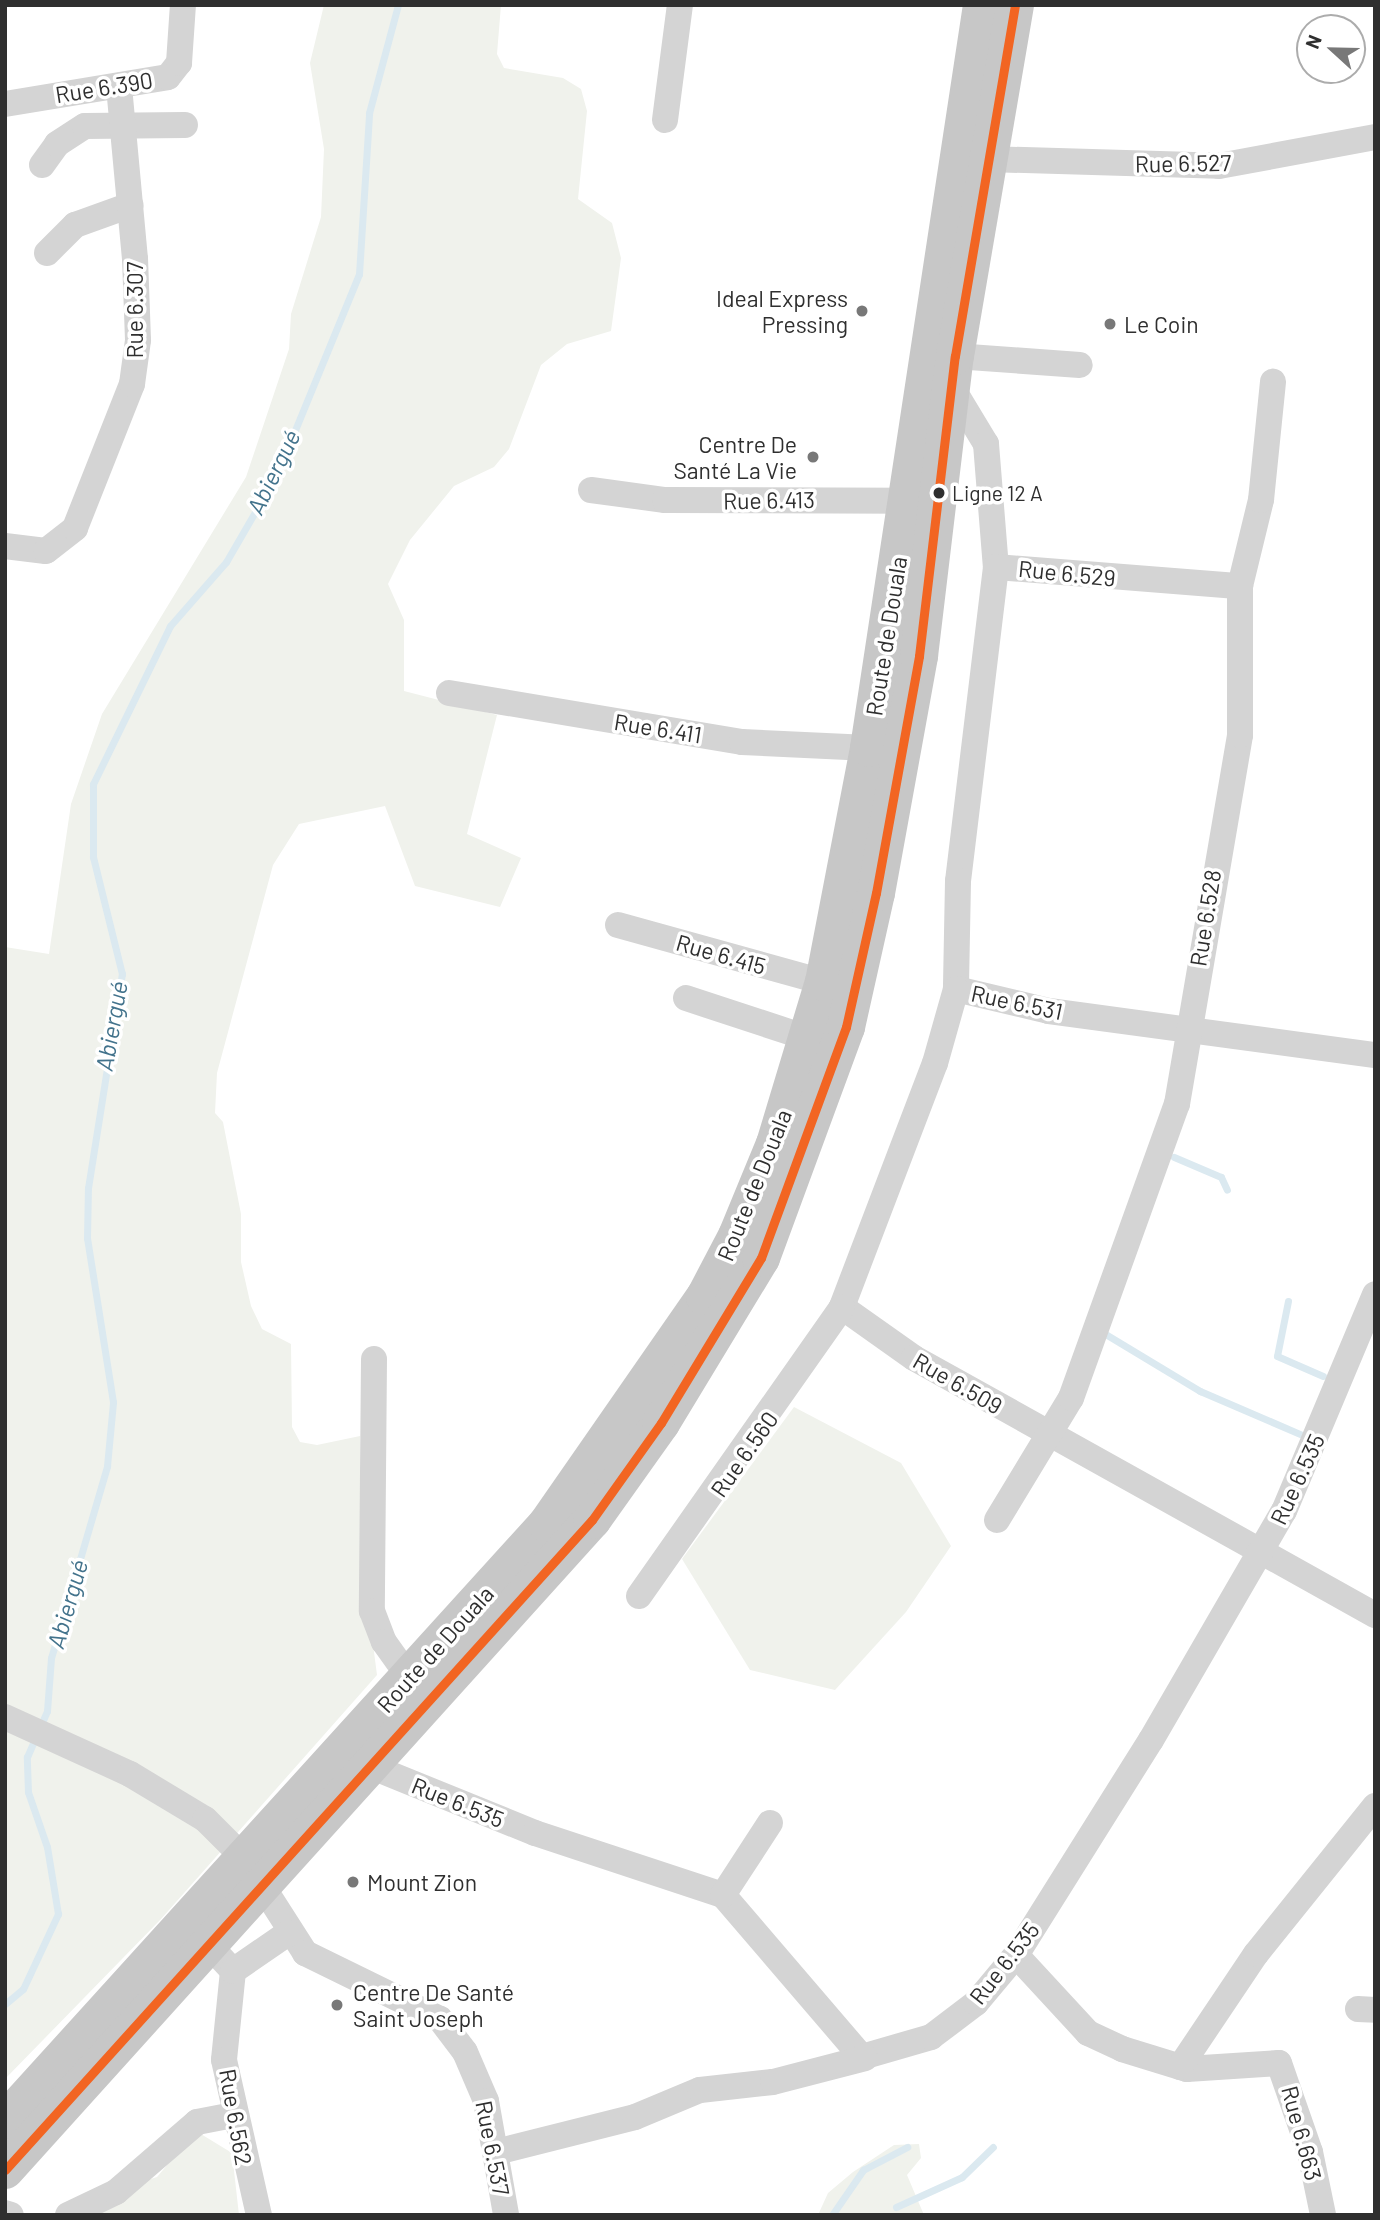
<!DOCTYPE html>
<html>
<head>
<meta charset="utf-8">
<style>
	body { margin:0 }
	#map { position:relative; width:1380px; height:2220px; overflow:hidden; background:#fff; font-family:Barlow,sans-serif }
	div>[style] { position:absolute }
	.green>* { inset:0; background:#f0f2ec }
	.stream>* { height:7px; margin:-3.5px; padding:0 3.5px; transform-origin:3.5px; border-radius:3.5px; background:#dbe9f0 }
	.minor>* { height:26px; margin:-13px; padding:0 13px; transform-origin:13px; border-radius:13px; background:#d4d4d4 }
	.primary>* { height:38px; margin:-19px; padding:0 19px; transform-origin:19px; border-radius:19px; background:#c7c7c7 }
	.bus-1>* { height:9px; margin:-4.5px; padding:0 4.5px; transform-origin:4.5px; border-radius:4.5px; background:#f26522 }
	.dots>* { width:19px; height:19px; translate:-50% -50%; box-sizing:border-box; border:4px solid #fff; border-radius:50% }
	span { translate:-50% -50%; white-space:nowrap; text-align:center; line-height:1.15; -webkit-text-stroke:7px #fff; paint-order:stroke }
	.bus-label { font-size:21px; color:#2f2f2f }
	.left { translate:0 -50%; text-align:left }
	.street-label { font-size:23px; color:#2f2f2f }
	.poi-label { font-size:23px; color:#2f2f2f }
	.right { translate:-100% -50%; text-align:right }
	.water-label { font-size:24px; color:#43738c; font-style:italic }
	.frame { position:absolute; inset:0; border:7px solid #2f2f2f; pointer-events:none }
	.north { position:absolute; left:1296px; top:14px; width:70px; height:70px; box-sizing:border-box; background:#fff; border:2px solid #acacac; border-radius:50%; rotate:292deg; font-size:19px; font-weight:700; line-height:28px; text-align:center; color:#2f2f2f }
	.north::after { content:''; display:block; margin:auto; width:24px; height:32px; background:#787878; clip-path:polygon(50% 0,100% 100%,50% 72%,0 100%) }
</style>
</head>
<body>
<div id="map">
	<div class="green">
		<div style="clip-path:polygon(324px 5px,501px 5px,497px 54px,504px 68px,563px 78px,581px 89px,587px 111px,578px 199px,612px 223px,621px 258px,611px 331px,567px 344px,541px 365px,509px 449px,494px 467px,454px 486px,410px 540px,388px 584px,404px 620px,404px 691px,497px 715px,467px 834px,521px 858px,500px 907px,415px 886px,385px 806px,299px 824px,273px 865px,217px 1073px,215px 1113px,223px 1122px,241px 1214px,241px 1262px,251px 1306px,262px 1329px,291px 1344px,292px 1427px,300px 1442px,317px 1445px,360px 1436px,361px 1552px,377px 1675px,161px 1919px,5px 2079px,5px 947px,49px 954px,71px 804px,102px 714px,246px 477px,289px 349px,291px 314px,321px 217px,324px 149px,310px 63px)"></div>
		<div style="clip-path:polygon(794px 1407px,901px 1463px,951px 1546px,906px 1612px,835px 1690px,750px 1670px,682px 1559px)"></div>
		<div style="clip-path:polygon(196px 2131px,232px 2153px,239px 2215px,72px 2215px,102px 2195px,157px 2177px)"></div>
		<div style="clip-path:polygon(919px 2144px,921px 2158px,907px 2175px,924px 2215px,818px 2215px,828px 2193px,853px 2172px,894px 2145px)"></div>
	</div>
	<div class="stream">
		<div style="left:1174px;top:1157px;width:51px;rotate:23.1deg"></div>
		<div style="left:1221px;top:1177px;width:14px;rotate:65deg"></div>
		<div style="left:1288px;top:1301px;width:56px;rotate:101.3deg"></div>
		<div style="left:1277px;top:1356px;width:50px;rotate:23.5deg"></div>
		<div style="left:1107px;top:1335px;width:109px;rotate:31.1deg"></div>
		<div style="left:1200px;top:1391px;width:111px;rotate:23.3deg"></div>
		<div style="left:5px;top:2004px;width:23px;rotate:-40deg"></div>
		<div style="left:23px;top:1989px;width:83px;rotate:-65deg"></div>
		<div style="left:58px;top:1914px;width:68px;rotate:-99.3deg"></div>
		<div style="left:47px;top:1847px;width:58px;rotate:-109.1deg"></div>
		<div style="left:28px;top:1792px;width:35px;rotate:-92deg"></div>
		<div style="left:27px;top:1757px;width:50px;rotate:-66.5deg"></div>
		<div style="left:47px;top:1711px;width:53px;rotate:-85.7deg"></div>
		<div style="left:51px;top:1658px;width:200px;rotate:-73.7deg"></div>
		<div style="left:107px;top:1466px;width:64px;rotate:-84.6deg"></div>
		<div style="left:113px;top:1402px;width:166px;rotate:-99deg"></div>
		<div style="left:87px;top:1238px;width:50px;rotate:-88.9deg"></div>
		<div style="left:88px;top:1188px;width:217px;rotate:-81deg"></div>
		<div style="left:122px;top:974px;width:121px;rotate:-103.9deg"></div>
		<div style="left:93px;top:857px;width:73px;rotate:-90deg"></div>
		<div style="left:93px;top:784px;width:176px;rotate:-64deg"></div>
		<div style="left:170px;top:626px;width:85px;rotate:-48.8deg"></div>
		<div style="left:226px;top:562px;width:102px;rotate:-59.9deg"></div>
		<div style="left:277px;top:474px;width:216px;rotate:-67.7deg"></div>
		<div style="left:359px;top:274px;width:161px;rotate:-86.4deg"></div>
		<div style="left:369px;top:113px;width:112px;rotate:-75deg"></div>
		<div style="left:896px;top:2207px;width:72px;rotate:-24.4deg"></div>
		<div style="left:962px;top:2177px;width:43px;rotate:-44.1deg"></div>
		<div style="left:832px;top:2215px;width:55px;rotate:-55.4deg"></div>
		<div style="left:863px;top:2170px;width:50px;rotate:-27.6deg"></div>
	</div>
	<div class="minor">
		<div style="left:5px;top:104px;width:165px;rotate:-9.4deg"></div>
		<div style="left:168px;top:77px;width:18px;rotate:-52deg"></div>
		<div style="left:179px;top:63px;width:58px;rotate:-86.1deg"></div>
		<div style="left:665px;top:120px;width:116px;rotate:-82.6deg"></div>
		<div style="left:988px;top:159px;width:231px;rotate:1.7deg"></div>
		<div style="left:1219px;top:166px;width:159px;rotate:-10.5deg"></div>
		<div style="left:42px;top:165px;width:26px;rotate:-54deg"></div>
		<div style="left:57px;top:144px;width:33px;rotate:-33deg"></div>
		<div style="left:85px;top:126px;width:100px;rotate:-0.6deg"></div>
		<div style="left:47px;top:253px;width:40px;rotate:-45deg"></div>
		<div style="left:75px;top:225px;width:59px;rotate:-19.7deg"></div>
		<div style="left:955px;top:356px;width:125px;rotate:4.1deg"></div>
		<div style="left:945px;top:390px;width:9px;rotate:6deg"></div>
		<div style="left:954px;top:391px;width:62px;rotate:58.9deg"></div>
		<div style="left:986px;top:444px;width:123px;rotate:85.4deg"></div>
		<div style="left:996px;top:567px;width:245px;rotate:4.5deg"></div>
		<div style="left:591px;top:490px;width:75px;rotate:7.7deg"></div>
		<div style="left:665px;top:500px;width:242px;rotate:0.2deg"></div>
		<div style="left:5px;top:546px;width:41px;rotate:7deg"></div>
		<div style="left:46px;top:551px;width:37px;rotate:-38deg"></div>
		<div style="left:75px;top:528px;width:155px;rotate:-68.4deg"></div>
		<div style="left:132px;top:384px;width:44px;rotate:-82.2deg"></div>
		<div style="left:138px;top:340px;width:81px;rotate:-92.1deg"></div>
		<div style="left:135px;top:259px;width:174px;rotate:-95.3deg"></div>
		<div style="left:996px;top:567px;width:316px;rotate:96.9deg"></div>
		<div style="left:958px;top:881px;width:108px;rotate:91.1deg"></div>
		<div style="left:956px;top:989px;width:96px;rotate:13.3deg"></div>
		<div style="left:1049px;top:1011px;width:329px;rotate:7.7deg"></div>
		<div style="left:449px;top:693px;width:297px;rotate:9.5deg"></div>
		<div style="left:742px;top:742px;width:127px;rotate:2.7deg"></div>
		<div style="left:618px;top:925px;width:214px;rotate:15.5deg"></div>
		<div style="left:956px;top:989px;width:77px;rotate:105.8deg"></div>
		<div style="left:935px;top:1063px;width:261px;rotate:110.9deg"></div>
		<div style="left:842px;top:1307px;width:88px;rotate:35.3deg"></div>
		<div style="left:914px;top:1358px;width:528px;rotate:29.14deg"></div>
		<div style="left:686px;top:998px;width:128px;rotate:18.2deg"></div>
		<div style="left:374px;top:1359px;width:252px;rotate:90.5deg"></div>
		<div style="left:372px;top:1611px;width:33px;rotate:69deg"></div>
		<div style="left:384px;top:1642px;width:43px;rotate:54.5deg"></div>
		<div style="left:997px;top:1520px;width:143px;rotate:-58.8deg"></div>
		<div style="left:1071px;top:1398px;width:313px;rotate:-70.2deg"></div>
		<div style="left:1177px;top:1104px;width:374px;rotate:-80.3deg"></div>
		<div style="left:1240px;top:735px;width:149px;rotate:-90deg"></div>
		<div style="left:1240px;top:586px;width:89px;rotate:-76.3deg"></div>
		<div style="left:1261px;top:500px;width:119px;rotate:-84.2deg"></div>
		<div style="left:639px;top:1596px;width:353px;rotate:-54.9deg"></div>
		<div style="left:5px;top:1717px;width:137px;rotate:24.5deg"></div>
		<div style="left:130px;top:1774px;width:87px;rotate:31deg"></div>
		<div style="left:205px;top:1819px;width:57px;rotate:45deg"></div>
		<div style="left:245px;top:1859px;width:112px;rotate:57.4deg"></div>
		<div style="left:305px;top:1953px;width:150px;rotate:26.1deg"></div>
		<div style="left:440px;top:2019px;width:41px;rotate:52.9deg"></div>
		<div style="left:465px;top:2052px;width:53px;rotate:66.8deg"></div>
		<div style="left:486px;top:2101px;width:116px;rotate:80deg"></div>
		<div style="left:370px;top:1766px;width:178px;rotate:22.1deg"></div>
		<div style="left:535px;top:1833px;width:198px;rotate:18.3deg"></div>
		<div style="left:723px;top:1895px;width:213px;rotate:49.4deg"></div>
		<div style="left:862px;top:2057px;width:72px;rotate:-16.2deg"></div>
		<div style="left:931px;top:2037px;width:56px;rotate:-37.1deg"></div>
		<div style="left:976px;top:2003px;width:62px;rotate:-50.2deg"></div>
		<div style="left:1016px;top:1955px;width:254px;rotate:-57.9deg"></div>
		<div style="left:1151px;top:1740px;width:265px;rotate:-59.9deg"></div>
		<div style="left:1284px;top:1511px;width:235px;rotate:-67.2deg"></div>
		<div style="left:723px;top:1895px;width:86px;rotate:-56.9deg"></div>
		<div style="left:208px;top:1944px;width:37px;rotate:47deg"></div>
		<div style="left:233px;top:1971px;width:89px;rotate:95.8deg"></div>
		<div style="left:224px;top:2060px;width:159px;rotate:77.3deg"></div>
		<div style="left:1016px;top:1955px;width:106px;rotate:47.3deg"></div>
		<div style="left:1088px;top:2033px;width:38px;rotate:25deg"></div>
		<div style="left:1122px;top:2049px;width:68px;rotate:17.1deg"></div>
		<div style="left:1187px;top:2069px;width:92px;rotate:-3.7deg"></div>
		<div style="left:1279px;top:2063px;width:94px;rotate:70.8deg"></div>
		<div style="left:1310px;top:2152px;width:64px;rotate:78.3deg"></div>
		<div style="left:233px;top:1971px;width:67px;rotate:-34.6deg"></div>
		<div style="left:1358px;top:2009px;width:17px;rotate:3deg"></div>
		<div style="left:1180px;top:2067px;width:136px;rotate:-56.1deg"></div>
		<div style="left:1256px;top:1954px;width:190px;rotate:-51.2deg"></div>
		<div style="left:496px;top:2152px;width:143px;rotate:-14.1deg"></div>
		<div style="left:635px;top:2117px;width:70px;rotate:-22.6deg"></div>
		<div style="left:700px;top:2090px;width:73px;rotate:-6.3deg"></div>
		<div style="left:773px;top:2082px;width:95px;rotate:-14.6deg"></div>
		<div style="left:5px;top:2213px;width:6px;rotate:18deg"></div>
		<div style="left:68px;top:2215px;width:53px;rotate:-25.6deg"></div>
		<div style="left:116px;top:2192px;width:107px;rotate:-40.8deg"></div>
		<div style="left:197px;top:2122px;width:37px;rotate:-11deg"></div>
	</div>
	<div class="primary">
		<div style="left:5px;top:2121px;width:806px;rotate:-47.76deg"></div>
		<div style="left:547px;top:1524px;width:277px;rotate:-55.2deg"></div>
		<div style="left:705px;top:1297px;width:69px;rotate:-62.3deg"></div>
		<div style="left:737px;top:1236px;width:100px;rotate:-67.6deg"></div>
		<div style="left:775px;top:1144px;width:169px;rotate:-73.2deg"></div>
		<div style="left:824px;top:982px;width:238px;rotate:-79.1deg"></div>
		<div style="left:869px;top:748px;width:752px;rotate:-81.35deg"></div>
		<div style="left:5px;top:2170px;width:876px;rotate:-47.92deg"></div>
		<div style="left:592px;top:1520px;width:119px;rotate:-54.6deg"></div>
		<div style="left:661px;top:1423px;width:193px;rotate:-58.8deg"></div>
		<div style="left:761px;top:1258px;width:246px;rotate:-69.8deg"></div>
		<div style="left:846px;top:1027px;width:137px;rotate:-77.4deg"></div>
		<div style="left:876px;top:893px;width:241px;rotate:-79.7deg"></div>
		<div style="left:919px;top:656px;width:302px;rotate:-83.2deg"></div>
		<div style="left:955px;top:356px;width:356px;rotate:-80.3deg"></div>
	</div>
	<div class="bus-1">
		<div style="left:5px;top:2170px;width:876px;rotate:-47.92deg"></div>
		<div style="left:592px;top:1520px;width:119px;rotate:-54.6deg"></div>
		<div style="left:661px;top:1423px;width:193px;rotate:-58.8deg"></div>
		<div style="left:761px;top:1258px;width:246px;rotate:-69.8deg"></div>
		<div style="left:846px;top:1027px;width:137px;rotate:-77.4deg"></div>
		<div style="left:876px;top:893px;width:241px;rotate:-79.7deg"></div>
		<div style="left:919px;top:656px;width:302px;rotate:-83.2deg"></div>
		<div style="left:955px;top:356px;width:356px;rotate:-80.3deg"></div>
	</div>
	<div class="dots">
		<div style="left:862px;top:311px;background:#787878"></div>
		<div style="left:1110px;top:324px;background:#787878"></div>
		<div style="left:813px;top:457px;background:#787878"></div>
		<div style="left:939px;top:493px;background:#2f2f2f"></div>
		<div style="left:353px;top:1882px;background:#787878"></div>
		<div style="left:337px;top:2005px;background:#787878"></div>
	</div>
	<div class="bus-label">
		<span class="left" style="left:952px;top:493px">Ligne 12 A</span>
	</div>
	<div class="street-label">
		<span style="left:104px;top:87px;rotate:-9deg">Rue 6.390</span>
		<span style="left:1183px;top:163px;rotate:-1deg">Rue 6.527</span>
		<span style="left:134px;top:310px;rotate:-90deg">Rue 6.307</span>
		<span style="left:769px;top:500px;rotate:-1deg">Rue 6.413</span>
		<span style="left:1067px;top:573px;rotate:6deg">Rue 6.529</span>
		<span style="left:886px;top:636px;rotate:-81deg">Route de Douala</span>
		<span style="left:658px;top:728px;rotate:9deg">Rue 6.411</span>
		<span style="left:1205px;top:918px;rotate:-81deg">Rue 6.528</span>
		<span style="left:721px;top:954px;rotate:16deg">Rue 6.415</span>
		<span style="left:1017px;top:1002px;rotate:12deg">Rue 6.531</span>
		<span style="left:754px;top:1185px;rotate:-68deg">Route de Douala</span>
		<span style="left:958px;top:1383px;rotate:30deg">Rue 6.509</span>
		<span style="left:744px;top:1454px;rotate:-55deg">Rue 6.560</span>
		<span style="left:1297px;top:1479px;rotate:-65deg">Rue 6.535</span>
		<span style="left:435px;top:1649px;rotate:-48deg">Route de Douala</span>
		<span style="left:458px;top:1802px;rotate:22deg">Rue 6.535</span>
		<span style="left:1004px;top:1963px;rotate:-52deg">Rue 6.535</span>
		<span style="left:236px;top:2117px;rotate:80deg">Rue 6.562</span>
		<span style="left:1302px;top:2133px;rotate:75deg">Rue 6.663</span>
		<span style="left:493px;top:2148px;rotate:79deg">Rue 6.537</span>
	</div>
	<div class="poi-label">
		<span class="right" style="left:848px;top:311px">Ideal Express<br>Pressing</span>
		<span class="left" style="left:1124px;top:324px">Le Coin</span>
		<span class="right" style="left:797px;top:457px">Centre De<br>Santé La Vie</span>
		<span class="left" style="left:367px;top:1882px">Mount Zion</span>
		<span class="left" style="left:353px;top:2005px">Centre De Santé<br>Saint Joseph</span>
	</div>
	<div class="water-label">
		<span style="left:273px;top:472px;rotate:-64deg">Abiergué</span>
		<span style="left:111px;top:1026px;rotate:-80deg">Abiergué</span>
		<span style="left:67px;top:1604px;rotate:-74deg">Abiergué</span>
	</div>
	<div class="frame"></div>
	<div class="north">N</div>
</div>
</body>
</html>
